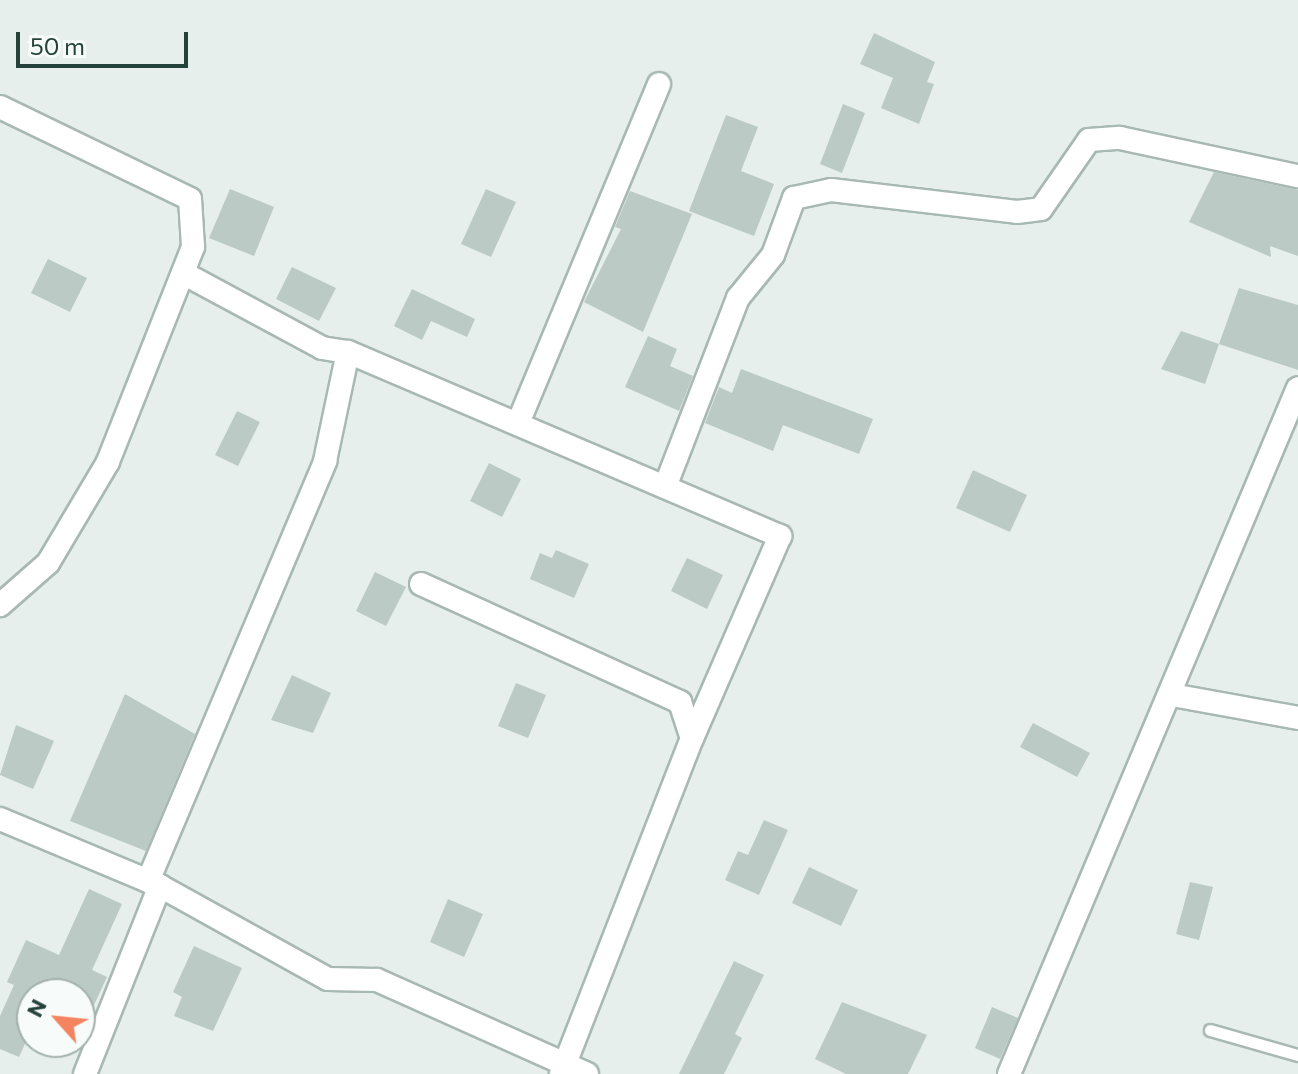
<!DOCTYPE html>
<html>
<head>
<meta charset="utf-8">
<style>
	body { margin:0 }
	#map { position:relative; width:1298px; height:1074px; overflow:hidden; background:#e6efeb; font-family:Commissioner,sans-serif }
	div>[style] { position:absolute }
	.building>* { inset:0; background:#bbcac4 }
	.roads { filter:drop-shadow(2px 0 #a8b8b2) drop-shadow(-2px 0 #a8b8b2) drop-shadow(0 2px #a8b8b2) drop-shadow(0 -2px #a8b8b2) }
	.lane>* { height:11px; margin:-5.5px; padding:0 5.5px; transform-origin:5.5px; border-radius:5.5px; background:#fff }
	.street>* { height:22px; margin:-11px; padding:0 11px; transform-origin:11px; border-radius:11px; background:#fff }
	span { translate:-50% -50%; white-space:nowrap; text-align:center; line-height:1.15; -webkit-text-stroke:7px #f7fbf9; paint-order:stroke }
	.north { position:absolute; left:16px; top:978px; width:80px; height:80px; box-sizing:border-box; background:#f7fbf9; border:2px solid #a3b1ad; border-radius:50%; rotate:297deg; font-size:22px; font-weight:700; line-height:32px; text-align:center; color:#24423a }
	.north::after { content:''; display:block; margin:auto; width:28px; height:36px; background:#f4845f; clip-path:polygon(50% 0,100% 100%,50% 72%,0 100%) }
	.scale { position:absolute; left:16px; top:32px; width:172px; height:36px; box-sizing:border-box; border:4px solid #24423a; border-top:0; padding-left:10px; font-size:24px; line-height:28px; white-space:nowrap; color:#24423a; -webkit-text-stroke:6px #f7fbf9; paint-order:stroke }
</style>
</head>
<body>
<div id="map">
	<div class="building">
		<div style="clip-path:polygon(874px 33px,935px 62px,927px 82px,934px 84px,919px 124px,881px 108px,893px 78px,860px 64px)"></div>
		<div style="clip-path:polygon(843px 104px,865px 113px,842px 173px,820px 164px)"></div>
		<div style="clip-path:polygon(726px 115px,758px 127px,741px 171px,774px 184px,754px 236px,689px 211px)"></div>
		<div style="clip-path:polygon(1214px 172px,1298px 190px,1298px 256px,1270px 246px,1271px 257px,1189px 222px)"></div>
		<div style="clip-path:polygon(230px 189px,274px 207px,254px 256px,209px 238px)"></div>
		<div style="clip-path:polygon(486px 189px,516px 202px,491px 257px,461px 244px)"></div>
		<div style="clip-path:polygon(630px 191px,692px 214px,643px 332px,584px 302px,621px 229px,615px 227px)"></div>
		<div style="clip-path:polygon(48px 259px,87px 278px,70px 312px,31px 293px)"></div>
		<div style="clip-path:polygon(292px 267px,336px 288px,319px 321px,276px 299px)"></div>
		<div style="clip-path:polygon(1239px 288px,1298px 305px,1298px 370px,1219px 344px)"></div>
		<div style="clip-path:polygon(412px 289px,475px 319px,467px 337px,431px 321px,422px 340px,394px 326px)"></div>
		<div style="clip-path:polygon(1181px 331px,1219px 344px,1205px 384px,1161px 369px)"></div>
		<div style="clip-path:polygon(648px 336px,677px 349px,670px 366px,693px 376px,679px 411px,625px 387px)"></div>
		<div style="clip-path:polygon(741px 369px,873px 419px,859px 454px,783px 425px,773px 451px,705px 423px,719px 387px,732px 393px)"></div>
		<div style="clip-path:polygon(237px 411px,260px 422px,238px 466px,215px 455px)"></div>
		<div style="clip-path:polygon(489px 463px,521px 479px,502px 517px,470px 501px)"></div>
		<div style="clip-path:polygon(973px 470px,1027px 495px,1010px 532px,956px 508px)"></div>
		<div style="clip-path:polygon(556px 550px,589px 564px,574px 598px,530px 579px,540px 553px,552px 558px)"></div>
		<div style="clip-path:polygon(687px 558px,723px 575px,707px 609px,671px 591px)"></div>
		<div style="clip-path:polygon(375px 572px,406px 587px,386px 626px,356px 611px)"></div>
		<div style="clip-path:polygon(292px 675px,331px 693px,313px 733px,271px 720px)"></div>
		<div style="clip-path:polygon(516px 683px,546px 695px,528px 738px,498px 726px)"></div>
		<div style="clip-path:polygon(125px 694px,195px 734px,146px 851px,70px 821px)"></div>
		<div style="clip-path:polygon(1033px 723px,1090px 753px,1077px 777px,1020px 747px)"></div>
		<div style="clip-path:polygon(16px 725px,54px 741px,33px 789px,0 775px)"></div>
		<div style="clip-path:polygon(764px 820px,788px 830px,759px 895px,725px 880px,738px 851px,748px 855px)"></div>
		<div style="clip-path:polygon(809px 867px,858px 890px,841px 926px,792px 903px)"></div>
		<div style="clip-path:polygon(1190px 882px,1213px 887px,1199px 940px,1176px 934px)"></div>
		<div style="clip-path:polygon(89px 889px,122px 904px,92px 970px,107px 977px,80px 1035px,80px 994px,32px 994px,32px 1028px,19px 1057px,0 1049px,0 1016px,14px 985px,7px 982px,26px 940px,59px 955px)"></div>
		<div style="clip-path:polygon(448px 899px,483px 914px,464px 957px,430px 942px)"></div>
		<div style="clip-path:polygon(194px 946px,242px 968px,213px 1031px,174px 1016px,182px 997px,173px 992px)"></div>
		<div style="clip-path:polygon(734px 961px,764px 975px,735px 1034px,742px 1038px,724px 1074px,679px 1074px)"></div>
		<div style="clip-path:polygon(842px 1002px,927px 1035px,908px 1074px,846px 1074px,815px 1059px)"></div>
		<div style="clip-path:polygon(992px 1007px,1018px 1018px,1000px 1059px,975px 1048px)"></div>
	</div>
	<div class="roads">
		<div class="lane">
			<div style="left:1210px;top:1030px;width:91px;rotate:15.9deg"></div>
		</div>
		<div class="street">
			<div style="left:0;top:107px;width:211px;rotate:25.8deg"></div>
			<div style="left:190px;top:199px;width:48px;rotate:86.4deg"></div>
			<div style="left:193px;top:247px;width:231px;rotate:111.6deg"></div>
			<div style="left:108px;top:462px;width:117px;rotate:120.7deg"></div>
			<div style="left:48px;top:563px;width:64px;rotate:138.8deg"></div>
			<div style="left:183px;top:273px;width:158px;rotate:28.3deg"></div>
			<div style="left:322px;top:348px;width:26px;rotate:9deg"></div>
			<div style="left:348px;top:352px;width:470px;rotate:23.1deg"></div>
			<div style="left:780px;top:536px;width:220px;rotate:113.5deg"></div>
			<div style="left:518px;top:423px;width:367px;rotate:-67.4deg"></div>
			<div style="left:665px;top:487px;width:203px;rotate:-68.9deg"></div>
			<div style="left:738px;top:298px;width:55px;rotate:-50.9deg"></div>
			<div style="left:773px;top:255px;width:61px;rotate:-69.8deg"></div>
			<div style="left:794px;top:198px;width:38px;rotate:-12deg"></div>
			<div style="left:831px;top:190px;width:187px;rotate:6.7deg"></div>
			<div style="left:1017px;top:212px;width:24px;rotate:-7deg"></div>
			<div style="left:1041px;top:209px;width:84px;rotate:-55.2deg"></div>
			<div style="left:1089px;top:140px;width:31px;rotate:-4deg"></div>
			<div style="left:1120px;top:138px;width:182px;rotate:12.1deg"></div>
			<div style="left:421px;top:584px;width:285px;rotate:24.5deg"></div>
			<div style="left:680px;top:702px;width:38px;rotate:72deg"></div>
			<div style="left:692px;top:738px;width:361px;rotate:111.3deg"></div>
			<div style="left:1172px;top:695px;width:128px;rotate:10.3deg"></div>
			<div style="left:0;top:819px;width:173px;rotate:22.7deg"></div>
			<div style="left:160px;top:886px;width:192px;rotate:29deg"></div>
			<div style="left:328px;top:979px;width:49px;rotate:1.2deg"></div>
			<div style="left:377px;top:980px;width:230px;rotate:24.1deg"></div>
			<div style="left:148px;top:881px;width:456px;rotate:-67.1deg"></div>
			<div style="left:325px;top:461px;width:111px;rotate:-78.1deg"></div>
			<div style="left:85px;top:1074px;width:202px;rotate:-68.3deg"></div>
			<div style="left:1009px;top:1074px;width:744px;rotate:-67.16deg"></div>
		</div>
	</div>
	<div class="north">N</div>
	<div class="scale">50 m</div>
</div>
</body>
</html>
